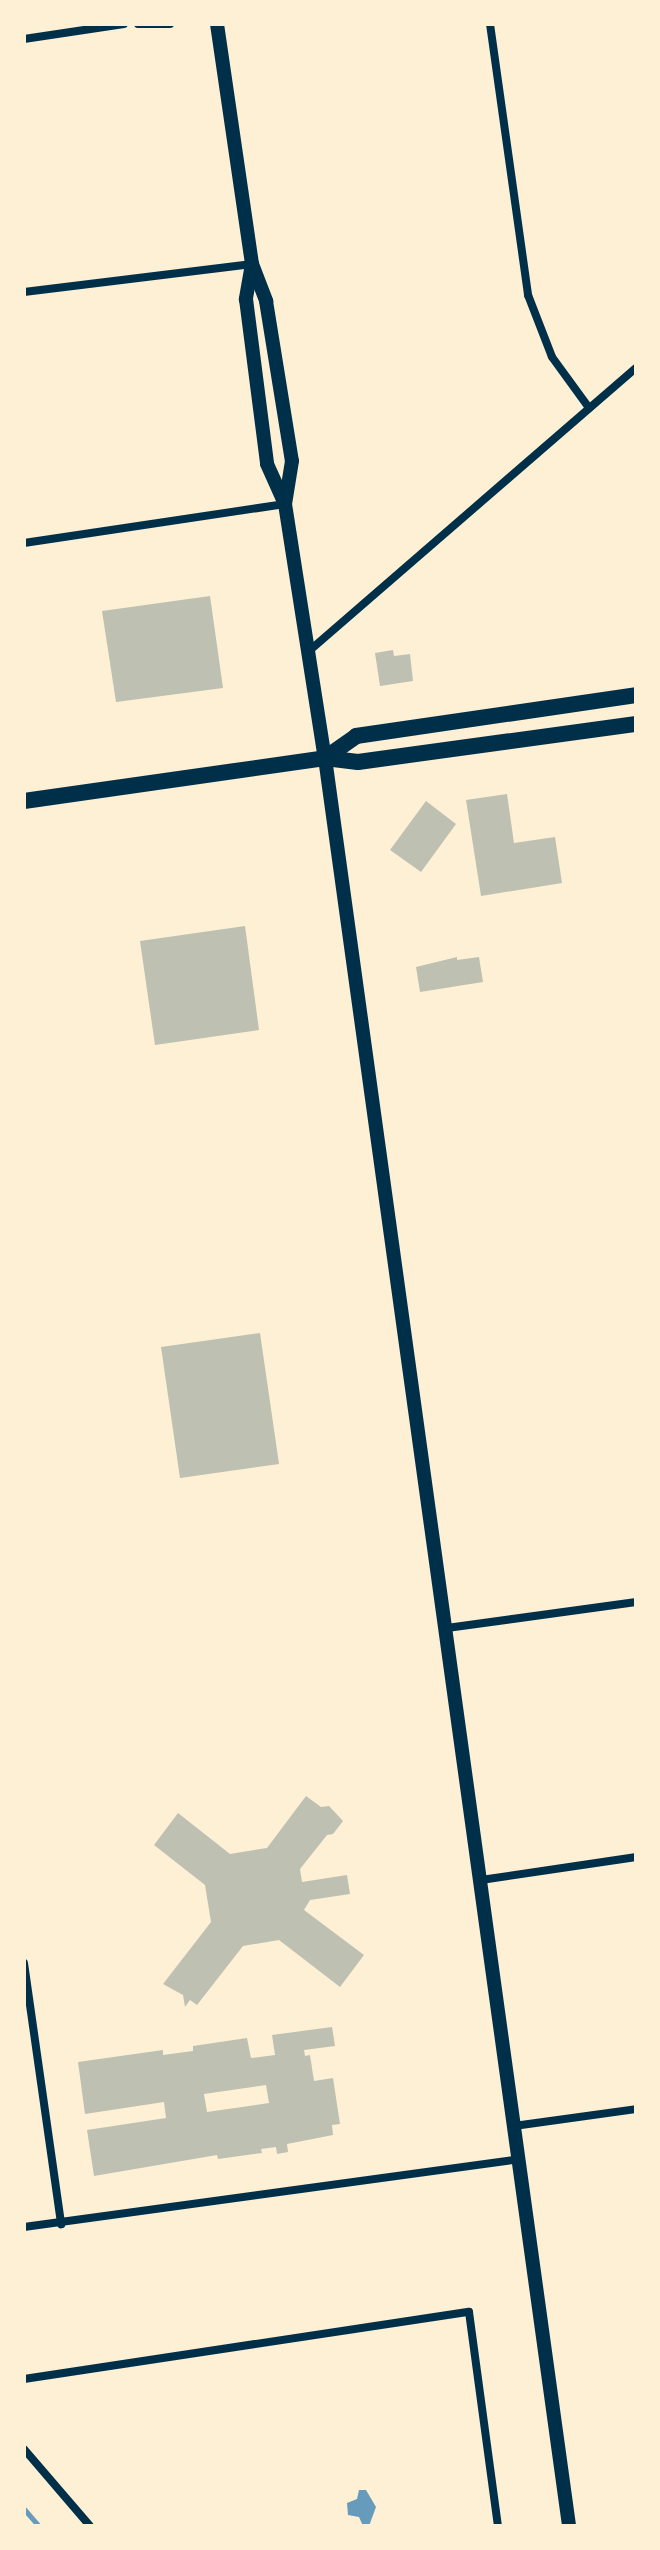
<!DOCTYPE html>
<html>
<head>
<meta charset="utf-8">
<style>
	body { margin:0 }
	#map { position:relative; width:660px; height:2550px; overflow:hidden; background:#fdf0d5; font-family:Roboto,sans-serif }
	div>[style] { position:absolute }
	.water>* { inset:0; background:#669bbc }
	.stream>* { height:5px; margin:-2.5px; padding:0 2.5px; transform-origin:2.5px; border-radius:2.5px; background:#669bbc }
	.building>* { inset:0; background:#bec0b2 }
	.minor>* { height:8px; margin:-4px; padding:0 4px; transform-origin:4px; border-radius:4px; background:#003049 }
	.secondary>* { height:14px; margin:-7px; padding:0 7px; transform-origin:7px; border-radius:7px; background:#003049 }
	.primary>* { height:16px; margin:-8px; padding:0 8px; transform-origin:8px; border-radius:8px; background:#003049 }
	span { translate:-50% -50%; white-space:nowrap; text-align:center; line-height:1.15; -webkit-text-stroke:6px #fdf0d5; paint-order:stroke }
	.frame { position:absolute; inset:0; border:26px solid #fdf0d5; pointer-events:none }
</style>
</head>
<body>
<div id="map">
	<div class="water">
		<div style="clip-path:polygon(359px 2490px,366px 2490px,376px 2507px,369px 2526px,363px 2526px,359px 2517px,348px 2515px,347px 2503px,357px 2499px)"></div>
	</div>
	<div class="stream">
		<div style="left:24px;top:2509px;width:23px;rotate:49deg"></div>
	</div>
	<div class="building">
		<div style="clip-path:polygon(210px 596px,223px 688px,116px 702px,102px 611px)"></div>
		<div style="clip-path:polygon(393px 650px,394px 656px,410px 654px,413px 681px,380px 686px,375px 653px)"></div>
		<div style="clip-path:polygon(507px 794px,514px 843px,555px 837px,562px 883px,481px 896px,466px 800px)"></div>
		<div style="clip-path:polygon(426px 801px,456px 824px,421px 872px,390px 850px)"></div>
		<div style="clip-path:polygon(245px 926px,259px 1030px,155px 1045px,140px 941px)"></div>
		<div style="clip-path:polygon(457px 957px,457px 960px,479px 957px,483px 982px,420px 992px,416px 967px)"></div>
		<div style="clip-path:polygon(260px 1333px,279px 1464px,180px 1478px,161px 1347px)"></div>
		<div style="clip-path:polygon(306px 1796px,321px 1807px,329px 1806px,343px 1821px,333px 1834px,327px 1835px,300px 1869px,302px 1882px,347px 1875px,350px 1894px,310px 1900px,304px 1910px,364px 1955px,340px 1987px,279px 1940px,243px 1946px,197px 2005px,190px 2000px,185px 2007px,183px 1995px,163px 1984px,211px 1922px,205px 1885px,154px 1845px,178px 1813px,230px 1854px,267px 1848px)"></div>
		<div style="clip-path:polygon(evenodd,332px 2027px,335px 2046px,304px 2050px,305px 2056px,310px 2055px,314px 2081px,333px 2078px,340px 2124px,332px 2125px,333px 2135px,287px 2144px,288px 2152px,277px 2154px,276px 2147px,261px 2149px,262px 2153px,218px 2159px,217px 2155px,94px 2176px,87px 2130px,166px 2118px,164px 2102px,85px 2114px,78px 2062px,163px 2050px,163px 2055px,193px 2051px,193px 2046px,247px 2038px,251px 2058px,275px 2055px,272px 2035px,332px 2027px,266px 2085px,269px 2103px,207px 2112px,204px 2094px,266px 2085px)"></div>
	</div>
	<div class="minor">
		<div style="left:138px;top:24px;width:32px"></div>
		<div style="left:490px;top:24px;width:274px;rotate:82deg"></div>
		<div style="left:528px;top:295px;width:66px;rotate:68.8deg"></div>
		<div style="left:552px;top:357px;width:63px;rotate:54deg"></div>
		<div style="left:24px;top:39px;width:101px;rotate:-8.5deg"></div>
		<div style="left:24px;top:292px;width:230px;rotate:-7deg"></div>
		<div style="left:24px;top:543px;width:264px;rotate:-8.5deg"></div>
		<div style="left:309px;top:651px;width:432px;rotate:-40.9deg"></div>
		<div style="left:447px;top:1628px;width:191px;rotate:-7.8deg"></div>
		<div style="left:481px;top:1880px;width:157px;rotate:-8.4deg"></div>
		<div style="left:24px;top:1963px;width:264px;rotate:81.9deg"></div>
		<div style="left:514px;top:2126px;width:123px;rotate:-7.9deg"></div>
		<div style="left:24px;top:2227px;width:500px;rotate:-7.8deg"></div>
		<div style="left:24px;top:2379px;width:450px;rotate:-8.6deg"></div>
		<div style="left:469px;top:2312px;width:216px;rotate:82.3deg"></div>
		<div style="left:24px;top:2449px;width:101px;rotate:49.4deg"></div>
	</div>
	<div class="secondary">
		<div style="left:217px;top:24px;width:243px;rotate:81.7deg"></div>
		<div style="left:252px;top:264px;width:40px;rotate:69deg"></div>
		<div style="left:266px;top:301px;width:162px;rotate:80.8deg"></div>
		<div style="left:292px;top:461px;width:44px;rotate:99.2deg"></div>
		<div style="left:252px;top:264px;width:36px;rotate:100deg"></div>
		<div style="left:246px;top:299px;width:166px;rotate:82.7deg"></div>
		<div style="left:267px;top:464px;width:44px;rotate:65.8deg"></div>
		<div style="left:285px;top:504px;width:257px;rotate:81.1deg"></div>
		<div style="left:325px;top:758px;width:1785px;rotate:82.14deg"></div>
	</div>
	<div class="primary">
		<div style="left:325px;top:758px;width:38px;rotate:-35deg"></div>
		<div style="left:356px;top:736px;width:283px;rotate:-8.3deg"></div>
		<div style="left:24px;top:801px;width:304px;rotate:-8.1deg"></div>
		<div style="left:325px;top:758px;width:33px;rotate:7deg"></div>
		<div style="left:358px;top:762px;width:281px;rotate:-7.8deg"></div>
	</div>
	<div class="frame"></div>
</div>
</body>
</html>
